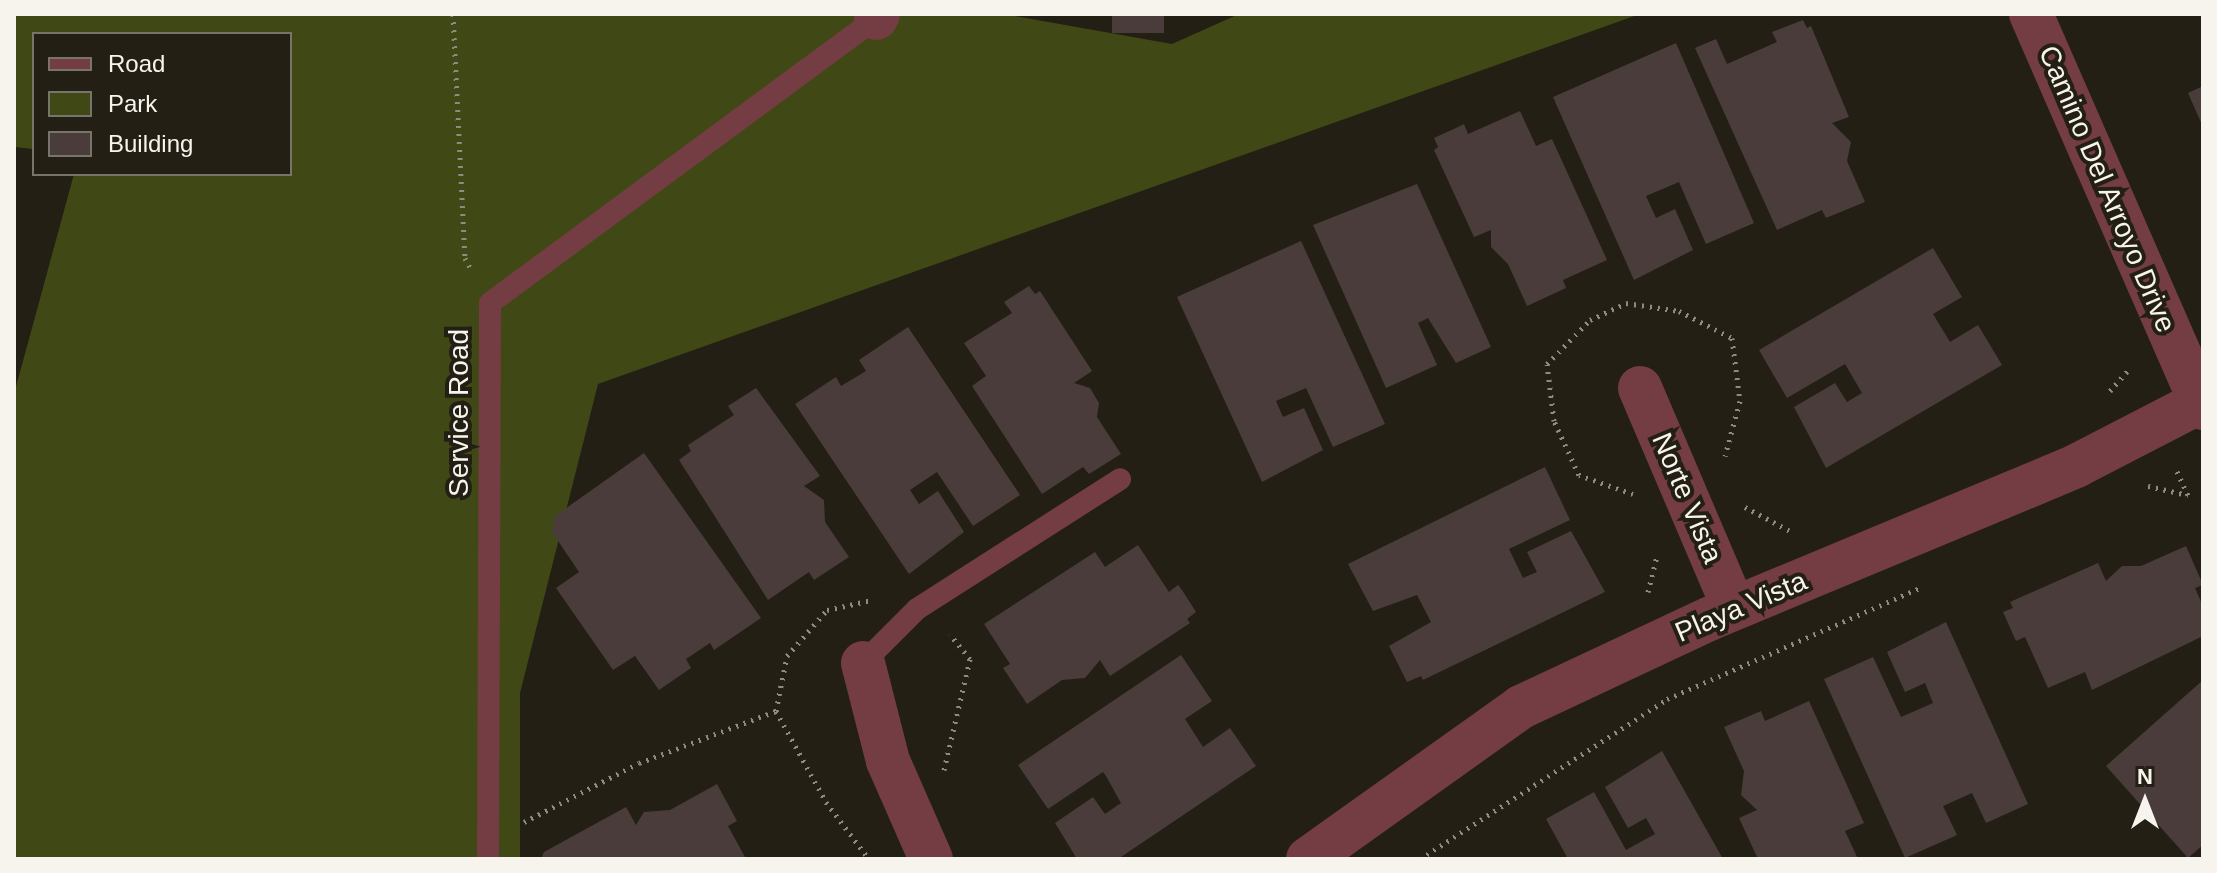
<!DOCTYPE html>
<html>
<head>
<meta charset="utf-8">
<style>
	body { margin:0 }
	#map { position:relative; width:2217px; height:873px; overflow:hidden; background:#231f14; font-family:Helvetica,sans-serif }
	div>[style] { position:absolute }
	.green>* { inset:0; background:#404915 }
	.building>* { inset:0; background:#4a3c3b }
	.path>* { height:5px; margin-top:-2.5px; transform-origin:0; background:repeating-linear-gradient(90deg,#8e8b82 0 2px,transparent 0 8px) }
	.service>* { height:22px; margin:-11px; padding:0 11px; transform-origin:11px; border-radius:11px; background:#733d43 }
	.minor>* { height:44px; margin:-22px; padding:0 22px; transform-origin:22px; border-radius:22px; background:#733d43 }
	span { translate:-50% -50%; white-space:nowrap; text-align:center; line-height:1.15; -webkit-text-stroke:8px #231f14; paint-order:stroke }
	.street-label { font-size:28px; color:#f6f4ec }
	.frame { position:absolute; inset:0; border:16px solid #f6f4ec; pointer-events:none }
	.legend { position:absolute; left:32px; top:32px; width:260px; height:144px; box-sizing:border-box; background:#231f14; border:2px solid #77746a; margin:0; padding:10px 14px; list-style:none; font-size:24px; color:#f6f4ec }
	.legend li { display:flex; align-items:center; gap:16px; height:40px }
	.legend b { width:40px; border:2px solid #77746a }
	.north { position:absolute; left:2105px; top:761px; width:80px; height:80px; -webkit-text-stroke:6px #231f14; paint-order:stroke; rotate:0deg; font-size:22px; font-weight:700; line-height:32px; text-align:center; color:#f6f4ec }
	.north::after { content:''; display:block; margin:auto; width:28px; height:36px; background:#f6f4ec; clip-path:polygon(50% 0,100% 100%,50% 72%,0 100%) }
</style>
</head>
<body>
<div id="map">
	<div class="green">
		<div style="clip-path:polygon(14px 14px,1004px 14px,1172px 44px,1239px 14px,1640px 14px,598px 384px,520px 693px,520px 859px,14px 859px,14px 394px,74px 174px,290px 174px,290px 34px,34px 34px,34px 149px,14px 147px)"></div>
	</div>
	<div class="building">
		<div style="clip-path:polygon(1112px 14px,1164px 14px,1164px 33px,1112px 33px)"></div>
		<div style="clip-path:polygon(1803px 20px,1807px 28px,1811px 26px,1849px 117px,1832px 123px,1851px 142px,1847px 161px,1865px 202px,1826px 218px,1822px 210px,1777px 230px,1695px 48px,1716px 39px,1727px 64px,1777px 42px,1772px 32px)"></div>
		<div style="clip-path:polygon(1676px 43px,1754px 223px,1706px 244px,1679px 182px,1646px 196px,1656px 218px,1675px 209px,1693px 250px,1634px 280px,1553px 97px)"></div>
		<div style="clip-path:polygon(2203px 86px,2203px 127px,2188px 93px)"></div>
		<div style="clip-path:polygon(1520px 111px,1536px 146px,1552px 139px,1607px 260px,1563px 280px,1566px 288px,1527px 306px,1508px 264px,1491px 247px,1491px 230px,1474px 237px,1434px 150px,1438px 147px,1434px 138px,1458px 127px,1464px 124px,1468px 134px)"></div>
		<div style="clip-path:polygon(1417px 184px,1491px 347px,1456px 363px,1428px 318px,1418px 323px,1437px 365px,1386px 388px,1313px 225px)"></div>
		<div style="clip-path:polygon(1301px 241px,1385px 424px,1333px 447px,1306px 388px,1276px 401px,1283px 417px,1304px 408px,1323px 450px,1262px 482px,1177px 297px)"></div>
		<div style="clip-path:polygon(1933px 248px,1962px 297px,1933px 314px,1950px 342px,1978px 325px,2002px 365px,1826px 468px,1794px 407px,1835px 383px,1847px 402px,1862px 393px,1845px 364px,1787px 398px,1759px 350px)"></div>
		<div style="clip-path:polygon(1029px 286px,1035px 294px,1040px 291px,1092px 371px,1074px 383px,1090px 388px,1099px 403px,1097px 417px,1121px 454px,1089px 474px,1083px 467px,1042px 494px,972px 386px,986px 376px,964px 343px,1012px 313px,1004px 302px)"></div>
		<div style="clip-path:polygon(908px 327px,1020px 495px,973px 526px,937px 472px,910px 490px,919px 504px,938px 491px,964px 532px,909px 574px,795px 404px,836px 377px,841px 386px,866px 371px,859px 360px)"></div>
		<div style="clip-path:polygon(756px 388px,820px 476px,804px 486px,824px 500px,825px 522px,849px 557px,814px 580px,809px 572px,768px 600px,679px 460px,691px 451px,688px 445px,734px 415px,728px 406px)"></div>
		<div style="clip-path:polygon(644px 453px,761px 618px,714px 650px,710px 643px,686px 659px,691px 668px,659px 690px,635px 656px,613px 670px,556px 588px,579px 572px,552px 532px,555px 516px)"></div>
		<div style="clip-path:polygon(1545px 467px,1570px 520px,1509px 549px,1523px 578px,1537px 572px,1527px 552px,1571px 531px,1605px 592px,1423px 680px,1421px 676px,1407px 682px,1389px 646px,1431px 622px,1417px 595px,1373px 611px,1348px 564px)"></div>
		<div style="clip-path:polygon(1138px 545px,1169px 592px,1178px 585px,1182px 590px,1196px 612px,1187px 619px,1190px 623px,1110px 676px,1100px 660px,1085px 678px,1062px 680px,1027px 704px,1003px 668px,1010px 664px,984px 624px,1095px 552px,1105px 567px)"></div>
		<div style="clip-path:polygon(2186px 546px,2203px 585px,2195px 588px,2203px 606px,2203px 636px,2092px 690px,2085px 672px,2048px 688px,2025px 637px,2016px 641px,2003px 612px,2013px 608px,2010px 602px,2098px 563px,2106px 581px,2122px 566px,2141px 566px)"></div>
		<div style="clip-path:polygon(1946px 622px,2028px 804px,1986px 823px,1972px 793px,1943px 806px,1957px 835px,1905px 858px,1824px 679px,1873px 657px,1901px 717px,1933px 703px,1925px 683px,1905px 692px,1887px 652px)"></div>
		<div style="clip-path:polygon(1181px 655px,1212px 701px,1185px 719px,1203px 747px,1230px 728px,1256px 766px,1118px 859px,1077px 859px,1055px 823px,1093px 797px,1105px 814px,1121px 803px,1106px 776px,1103px 772px,1048px 809px,1018px 765px)"></div>
		<div style="clip-path:polygon(2203px 680px,2203px 845px,2188px 858px,2106px 766px)"></div>
		<div style="clip-path:polygon(1809px 701px,1864px 823px,1845px 831px,1858px 859px,1758px 859px,1739px 818px,1757px 810px,1741px 795px,1744px 771px,1724px 727px,1761px 711px,1765px 721px)"></div>
		<div style="clip-path:polygon(1662px 751px,1723px 859px,1568px 859px,1546px 819px,1594px 792px,1626px 850px,1655px 834px,1646px 818px,1628px 828px,1605px 787px)"></div>
		<div style="clip-path:polygon(717px 784px,737px 821px,728px 826px,746px 859px,541px 859px,544px 852px,626px 807px,636px 825px,644px 812px,670px 810px)"></div>
	</div>
	<div class="path">
		<div style="left:453px;top:14px;width:244px;rotate:87.2deg"></div>
		<div style="left:465px;top:258px;width:15px;rotate:62deg"></div>
		<div style="left:2110px;top:391px;width:30px;rotate:-49deg"></div>
		<div style="left:2148px;top:486px;width:41px;rotate:12.7deg"></div>
		<div style="left:2188px;top:495px;width:29px;rotate:-115deg"></div>
		<div style="left:1633px;top:494px;width:57px;rotate:-160.6deg"></div>
		<div style="left:1579px;top:475px;width:60px;rotate:-114.8deg"></div>
		<div style="left:1554px;top:421px;width:57px;rotate:-97deg"></div>
		<div style="left:1547px;top:364px;width:62px;rotate:-45.7deg"></div>
		<div style="left:1590px;top:320px;width:40px;rotate:-25deg"></div>
		<div style="left:1626px;top:303px;width:54px;rotate:8.6deg"></div>
		<div style="left:1679px;top:311px;width:59px;rotate:27deg"></div>
		<div style="left:1732px;top:338px;width:64px;rotate:82.8deg"></div>
		<div style="left:1740px;top:401px;width:57px;rotate:105.3deg"></div>
		<div style="left:1745px;top:507px;width:53px;rotate:28deg"></div>
		<div style="left:1648px;top:592px;width:37px;rotate:-76deg"></div>
		<div style="left:776px;top:711px;width:56px;rotate:-78.7deg"></div>
		<div style="left:787px;top:656px;width:61px;rotate:-49deg"></div>
		<div style="left:827px;top:610px;width:46px;rotate:-12.5deg"></div>
		<div style="left:944px;top:770px;width:114px;rotate:-76.8deg"></div>
		<div style="left:970px;top:659px;width:32px;rotate:-129deg"></div>
		<div style="left:524px;top:822px;width:129px;rotate:-27.2deg"></div>
		<div style="left:639px;top:763px;width:147px;rotate:-20.8deg"></div>
		<div style="left:776px;top:711px;width:104px;rotate:61.2deg"></div>
		<div style="left:826px;top:802px;width:71px;rotate:53deg"></div>
		<div style="left:1420px;top:859px;width:294px;rotate:-32.9deg"></div>
		<div style="left:1667px;top:699px;width:276px;rotate:-23.7deg"></div>
	</div>
	<div class="service">
		<div style="left:863px;top:663px;width:76px;rotate:-45deg"></div>
		<div style="left:917px;top:609px;width:241px;rotate:-32.6deg"></div>
		<div style="left:488px;top:859px;width:556px;rotate:-89.79deg"></div>
		<div style="left:490px;top:303px;width:480px;rotate:-36.4deg"></div>
	</div>
	<div class="minor">
		<div style="left:2031px;top:14px;width:430px;rotate:66.4deg"></div>
		<div style="left:876px;top:18px;width:4px;rotate:-63deg"></div>
		<div style="left:1640px;top:388px;width:239px;rotate:66.9deg"></div>
		<div style="left:863px;top:663px;width:101px;rotate:75.7deg"></div>
		<div style="left:888px;top:761px;width:107px;rotate:66.3deg"></div>
		<div style="left:1308px;top:859px;width:262px;rotate:-35.5deg"></div>
		<div style="left:1521px;top:707px;width:208px;rotate:-25.1deg"></div>
		<div style="left:1709px;top:619px;width:398px;rotate:-22.6deg"></div>
		<div style="left:2076px;top:466px;width:140px;rotate:-27.3deg"></div>
	</div>
	<div class="street-label">
		<span style="left:2107px;top:189px;rotate:67deg">Camino Del Arroyo Drive</span>
		<span style="left:459px;top:413px;rotate:-90deg">Service Road</span>
		<span style="left:1687px;top:498px;rotate:67deg">Norte Vista</span>
		<span style="left:1741px;top:607px;rotate:-23deg">Playa Vista</span>
	</div>
	<div class="frame"></div>
	<ul class="legend">
	<li><b style="height:10px;background:#733d43"></b>Road</li>
	<li><b style="height:22px;background:#404915"></b>Park</li>
	<li><b style="height:22px;background:#4a3c3b"></b>Building</li>
	</ul>
	<div class="north">N</div>
</div>
</body>
</html>
